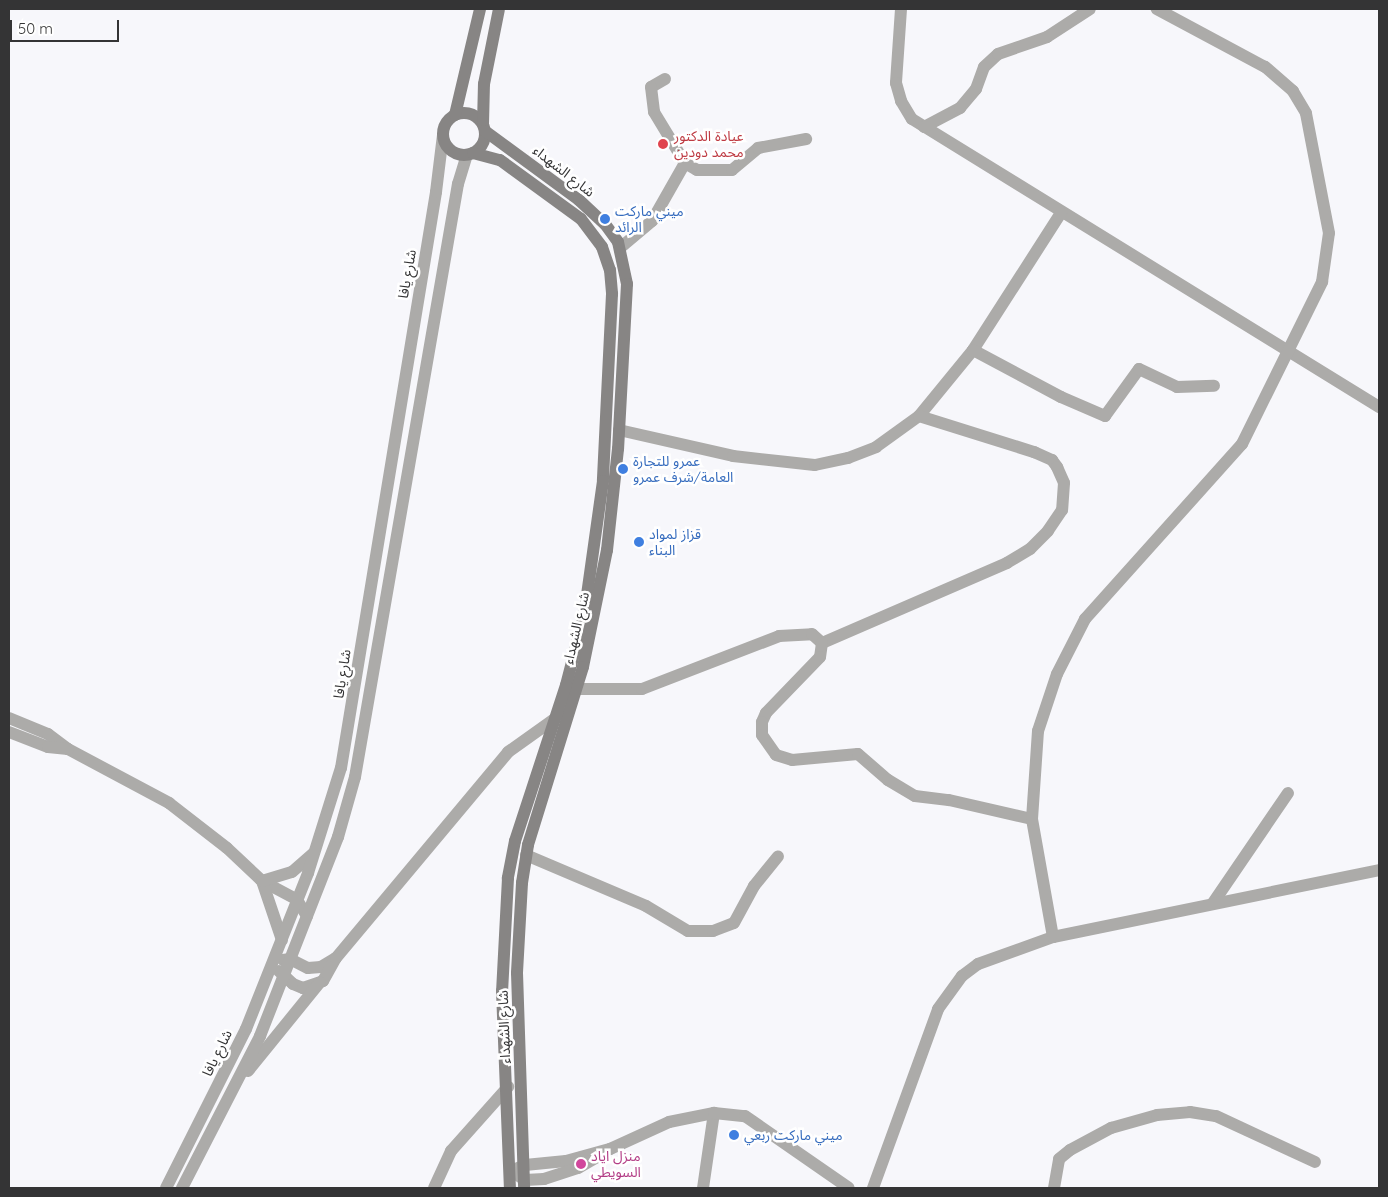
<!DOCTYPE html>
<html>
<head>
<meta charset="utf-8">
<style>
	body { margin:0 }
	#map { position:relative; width:1388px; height:1197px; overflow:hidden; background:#f7f7fb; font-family:Quicksand,"Noto Sans Arabic",sans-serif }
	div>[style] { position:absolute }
	.minor>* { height:12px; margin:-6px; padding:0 6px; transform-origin:6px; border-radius:6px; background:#acaba9 }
	.tertiary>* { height:12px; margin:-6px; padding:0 6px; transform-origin:6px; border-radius:6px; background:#acaba9 }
	.secondary>* { height:12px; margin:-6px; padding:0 6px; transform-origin:6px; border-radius:6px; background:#878584 }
	.secondary>.ring { margin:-6px; padding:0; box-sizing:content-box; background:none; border:12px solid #878584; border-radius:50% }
	.dots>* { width:14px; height:14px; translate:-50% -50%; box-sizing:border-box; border:2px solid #fff; border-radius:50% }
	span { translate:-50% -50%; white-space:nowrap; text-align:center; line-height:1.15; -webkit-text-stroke:5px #fff; paint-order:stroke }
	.health-label { font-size:14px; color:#be3a42 }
	.left { translate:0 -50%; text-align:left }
	.street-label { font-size:14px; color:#343435 }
	.shop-label { font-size:14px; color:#366cbe }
	.hotel-label { font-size:14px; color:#b23c85 }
	.frame { position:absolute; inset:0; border:10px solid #343435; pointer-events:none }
	.scale { position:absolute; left:10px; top:20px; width:109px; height:22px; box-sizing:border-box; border:2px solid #343435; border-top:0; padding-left:6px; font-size:15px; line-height:18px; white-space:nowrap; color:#343435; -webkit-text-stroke:4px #fff; paint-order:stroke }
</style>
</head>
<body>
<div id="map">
	<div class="minor">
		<div style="left:901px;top:9px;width:74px;rotate:93.9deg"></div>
		<div style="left:896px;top:83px;width:19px;rotate:74deg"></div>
		<div style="left:901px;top:101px;width:21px;rotate:59deg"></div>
		<div style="left:912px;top:119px;width:549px;rotate:31.66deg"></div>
		<div style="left:665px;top:79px;width:16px;rotate:150deg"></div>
		<div style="left:651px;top:87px;width:25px;rotate:83deg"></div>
		<div style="left:654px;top:112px;width:60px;rotate:58.7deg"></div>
		<div style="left:685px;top:163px;width:14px;rotate:30deg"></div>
		<div style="left:697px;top:170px;width:35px"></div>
		<div style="left:732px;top:170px;width:34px;rotate:-40deg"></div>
		<div style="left:758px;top:148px;width:49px;rotate:-10.6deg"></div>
		<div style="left:924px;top:127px;width:41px;rotate:-27.8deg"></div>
		<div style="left:960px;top:108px;width:25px;rotate:-50deg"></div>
		<div style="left:976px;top:89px;width:23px;rotate:-70deg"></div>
		<div style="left:984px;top:67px;width:19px;rotate:-43deg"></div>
		<div style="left:998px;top:54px;width:52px;rotate:-19.1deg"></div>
		<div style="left:1047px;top:37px;width:51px;rotate:-33.1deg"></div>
		<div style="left:620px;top:248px;width:42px;rotate:-40.2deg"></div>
		<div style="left:652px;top:221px;width:67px;rotate:-60.4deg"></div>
		<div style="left:973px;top:350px;width:163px;rotate:-57.3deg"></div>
		<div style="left:919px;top:416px;width:85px;rotate:-50.7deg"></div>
		<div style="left:973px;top:350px;width:100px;rotate:28.1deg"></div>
		<div style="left:1061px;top:397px;width:48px;rotate:23.4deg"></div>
		<div style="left:1105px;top:416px;width:58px;rotate:-54.1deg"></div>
		<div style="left:1139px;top:369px;width:42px;rotate:25.3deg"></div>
		<div style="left:1177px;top:387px;width:37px;rotate:-2deg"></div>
		<div style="left:619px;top:430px;width:117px;rotate:12.8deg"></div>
		<div style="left:733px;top:456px;width:82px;rotate:6.3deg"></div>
		<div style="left:815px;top:465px;width:34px;rotate:-12deg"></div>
		<div style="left:848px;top:458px;width:30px;rotate:-21deg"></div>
		<div style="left:876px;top:447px;width:53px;rotate:-35.8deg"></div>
		<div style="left:919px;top:416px;width:121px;rotate:17.4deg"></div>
		<div style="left:1034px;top:452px;width:20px;rotate:24deg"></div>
		<div style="left:1052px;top:460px;width:9px;rotate:54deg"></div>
		<div style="left:1057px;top:467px;width:17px;rotate:66deg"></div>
		<div style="left:1064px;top:483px;width:27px;rotate:94deg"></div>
		<div style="left:1062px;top:510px;width:25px;rotate:124deg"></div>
		<div style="left:1048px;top:531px;width:25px;rotate:135deg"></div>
		<div style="left:1030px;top:549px;width:27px;rotate:149deg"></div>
		<div style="left:1007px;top:563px;width:202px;rotate:156.6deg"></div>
		<div style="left:577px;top:689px;width:65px"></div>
		<div style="left:642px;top:689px;width:147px;rotate:-21.1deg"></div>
		<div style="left:779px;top:636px;width:33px;rotate:-3deg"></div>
		<div style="left:812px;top:634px;width:13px;rotate:42deg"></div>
		<div style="left:822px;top:643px;width:14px;rotate:98deg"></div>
		<div style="left:820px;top:657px;width:78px;rotate:134deg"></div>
		<div style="left:766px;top:713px;width:10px;rotate:114deg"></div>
		<div style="left:762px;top:722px;width:13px;rotate:90deg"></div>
		<div style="left:762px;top:735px;width:24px;rotate:55deg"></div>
		<div style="left:776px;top:755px;width:17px;rotate:17deg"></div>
		<div style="left:792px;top:760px;width:66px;rotate:-5.2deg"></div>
		<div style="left:858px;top:754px;width:40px;rotate:41deg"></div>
		<div style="left:888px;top:780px;width:31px;rotate:31deg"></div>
		<div style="left:915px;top:796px;width:34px;rotate:7deg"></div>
		<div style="left:949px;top:800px;width:85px;rotate:12.9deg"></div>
		<div style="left:9px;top:718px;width:42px;rotate:22.3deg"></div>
		<div style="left:48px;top:734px;width:25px;rotate:37deg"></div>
		<div style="left:68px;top:749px;width:115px;rotate:28.1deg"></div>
		<div style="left:169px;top:803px;width:73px;rotate:37.8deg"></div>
		<div style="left:227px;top:848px;width:48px;rotate:43.3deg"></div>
		<div style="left:262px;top:881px;width:40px;rotate:28deg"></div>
		<div style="left:297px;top:900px;width:19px;rotate:58deg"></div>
		<div style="left:9px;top:732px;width:42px;rotate:21deg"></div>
		<div style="left:48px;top:747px;width:20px;rotate:6deg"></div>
		<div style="left:526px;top:855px;width:130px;rotate:23deg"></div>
		<div style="left:646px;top:906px;width:49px;rotate:30.8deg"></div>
		<div style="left:688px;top:931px;width:25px"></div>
		<div style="left:713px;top:931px;width:22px;rotate:-21deg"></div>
		<div style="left:734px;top:923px;width:42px;rotate:-61.6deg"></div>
		<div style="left:754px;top:886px;width:38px;rotate:-51deg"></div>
		<div style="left:1213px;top:903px;width:133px;rotate:-55.7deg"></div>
		<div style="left:1053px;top:937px;width:120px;rotate:-100.1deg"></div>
		<div style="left:1032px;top:819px;width:88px;rotate:-86.1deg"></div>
		<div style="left:1038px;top:731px;width:60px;rotate:-71.6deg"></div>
		<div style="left:1057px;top:674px;width:62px;rotate:-63deg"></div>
		<div style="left:1085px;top:619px;width:235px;rotate:-48.1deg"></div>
		<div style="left:1242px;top:444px;width:181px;rotate:-63.7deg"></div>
		<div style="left:1322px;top:282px;width:49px;rotate:-81.9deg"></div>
		<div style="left:1329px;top:233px;width:122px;rotate:-100.9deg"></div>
		<div style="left:1306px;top:113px;width:26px;rotate:-121deg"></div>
		<div style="left:1293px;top:91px;width:37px;rotate:-139deg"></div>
		<div style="left:1265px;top:67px;width:123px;rotate:-151.8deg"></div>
		<div style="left:434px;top:1188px;width:41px;rotate:-65.3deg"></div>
		<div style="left:451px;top:1151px;width:86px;rotate:-48.3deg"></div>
		<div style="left:703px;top:1188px;width:76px;rotate:-81.7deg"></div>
		<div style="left:1054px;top:1188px;width:29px;rotate:-80deg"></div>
		<div style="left:1059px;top:1159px;width:14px;rotate:-39deg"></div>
		<div style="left:1070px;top:1150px;width:47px;rotate:-28.2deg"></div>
		<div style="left:1111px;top:1128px;width:48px;rotate:-15.8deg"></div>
		<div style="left:1157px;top:1115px;width:33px;rotate:-5deg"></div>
		<div style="left:1190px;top:1112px;width:26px;rotate:9deg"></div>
		<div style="left:1216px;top:1116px;width:109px;rotate:24.9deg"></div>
	</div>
	<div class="tertiary">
		<div style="left:282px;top:940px;width:62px;rotate:-108.7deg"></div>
		<div style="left:262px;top:881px;width:31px;rotate:-17deg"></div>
		<div style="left:292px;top:872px;width:28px;rotate:-41deg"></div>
		<div style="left:283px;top:960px;width:7px;rotate:-8deg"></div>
		<div style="left:290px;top:959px;width:20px;rotate:27deg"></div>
		<div style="left:308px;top:968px;width:13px;rotate:-4deg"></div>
		<div style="left:321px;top:967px;width:17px;rotate:-31deg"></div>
		<div style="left:279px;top:971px;width:19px;rotate:43deg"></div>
		<div style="left:293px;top:984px;width:11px;rotate:22deg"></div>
		<div style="left:303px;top:988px;width:21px;rotate:-19deg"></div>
		<div style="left:323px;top:981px;width:26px;rotate:-61deg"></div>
		<div style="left:336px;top:958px;width:268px;rotate:-50.1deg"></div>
		<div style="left:508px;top:752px;width:64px;rotate:-35.4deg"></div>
		<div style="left:248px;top:1071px;width:114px;rotate:-51deg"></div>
		<div style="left:511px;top:1171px;width:15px;rotate:-23deg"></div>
		<div style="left:525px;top:1165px;width:41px;rotate:-5.6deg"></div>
		<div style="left:566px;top:1161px;width:46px;rotate:-15.3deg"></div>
		<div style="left:610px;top:1149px;width:65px;rotate:-24.6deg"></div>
		<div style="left:669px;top:1122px;width:46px;rotate:-11.3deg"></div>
		<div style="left:714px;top:1113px;width:31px;rotate:6deg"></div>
		<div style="left:745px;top:1116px;width:126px;rotate:34.7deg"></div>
		<div style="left:516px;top:1174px;width:11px;rotate:34deg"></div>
		<div style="left:525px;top:1180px;width:19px;rotate:-3deg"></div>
		<div style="left:544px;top:1179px;width:36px;rotate:-18deg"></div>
		<div style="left:578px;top:1168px;width:22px;rotate:-30deg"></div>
		<div style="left:166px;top:1188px;width:178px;rotate:-63.3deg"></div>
		<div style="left:246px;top:1029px;width:168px;rotate:-68.3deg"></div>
		<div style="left:308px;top:873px;width:110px;rotate:-72.6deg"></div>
		<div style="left:341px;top:768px;width:584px;rotate:-80.63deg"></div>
		<div style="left:436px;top:192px;width:57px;rotate:-83deg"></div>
		<div style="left:182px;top:1188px;width:171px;rotate:-62.8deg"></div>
		<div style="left:260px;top:1036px;width:214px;rotate:-68.6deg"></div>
		<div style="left:338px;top:837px;width:62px;rotate:-74.2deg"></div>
		<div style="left:355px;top:777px;width:602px;rotate:-80.15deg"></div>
		<div style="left:458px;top:184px;width:30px;rotate:-73deg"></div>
		<div style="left:873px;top:1188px;width:190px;rotate:-70deg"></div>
		<div style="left:938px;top:1009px;width:41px;rotate:-54deg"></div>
		<div style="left:962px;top:976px;width:20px;rotate:-37deg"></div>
		<div style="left:978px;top:964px;width:80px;rotate:-19.8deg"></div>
		<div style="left:1053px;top:937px;width:333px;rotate:-11.6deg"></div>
	</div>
	<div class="secondary">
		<div class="ring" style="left:443px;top:113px;width:30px;height:30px"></div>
		<div style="left:455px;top:115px;width:109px;rotate:-76.7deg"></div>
		<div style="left:483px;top:124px;width:40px;rotate:-88.6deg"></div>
		<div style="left:484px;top:84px;width:76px;rotate:-78.7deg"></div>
		<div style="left:485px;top:131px;width:117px;rotate:36.3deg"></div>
		<div style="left:579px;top:200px;width:35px;rotate:43deg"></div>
		<div style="left:605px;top:224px;width:22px;rotate:54deg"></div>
		<div style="left:618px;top:242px;width:43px;rotate:77.9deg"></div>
		<div style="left:627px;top:284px;width:165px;rotate:93.1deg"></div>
		<div style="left:618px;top:449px;width:102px;rotate:96.2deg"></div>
		<div style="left:607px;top:550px;width:119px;rotate:101.6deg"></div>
		<div style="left:583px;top:667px;width:186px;rotate:107.2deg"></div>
		<div style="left:528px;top:845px;width:38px;rotate:99deg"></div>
		<div style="left:522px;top:883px;width:90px;rotate:93.2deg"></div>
		<div style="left:517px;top:973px;width:215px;rotate:88.1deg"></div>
		<div style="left:473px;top:153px;width:28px;rotate:15deg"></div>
		<div style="left:500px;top:160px;width:100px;rotate:36.1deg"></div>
		<div style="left:581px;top:219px;width:35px;rotate:53deg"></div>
		<div style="left:602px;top:247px;width:24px;rotate:71deg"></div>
		<div style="left:610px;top:270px;width:24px;rotate:85deg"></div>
		<div style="left:612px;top:294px;width:187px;rotate:92.8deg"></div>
		<div style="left:603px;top:481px;width:136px;rotate:98deg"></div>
		<div style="left:584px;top:616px;width:71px;rotate:104.6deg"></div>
		<div style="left:566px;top:685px;width:164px;rotate:108.1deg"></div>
		<div style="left:515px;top:841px;width:38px;rotate:101deg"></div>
		<div style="left:508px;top:878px;width:113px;rotate:93deg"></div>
		<div style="left:502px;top:991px;width:197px;rotate:87.7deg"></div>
	</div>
	<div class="dots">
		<div style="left:663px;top:144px;background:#e0444e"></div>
		<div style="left:605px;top:219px;background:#3f7fe0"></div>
		<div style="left:623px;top:469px;background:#3f7fe0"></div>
		<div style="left:639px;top:542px;background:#3f7fe0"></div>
		<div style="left:734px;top:1135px;background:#3f7fe0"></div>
		<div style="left:581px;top:1164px;background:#d1479c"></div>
	</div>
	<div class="health-label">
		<span class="left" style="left:674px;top:144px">عيادة الدكتور<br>محمد دودين</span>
	</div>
	<div class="street-label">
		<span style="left:564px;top:171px;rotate:38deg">شارع الشهداء</span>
		<span style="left:407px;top:274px;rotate:-80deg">شارع يافا</span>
		<span style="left:576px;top:628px;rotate:-77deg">شارع الشهداء</span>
		<span style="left:342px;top:674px;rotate:-81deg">شارع يافا</span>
		<span style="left:504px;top:1027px;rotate:-92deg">شارع الشهداء</span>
		<span style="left:217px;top:1053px;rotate:-64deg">شارع يافا</span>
	</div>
	<div class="shop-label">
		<span class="left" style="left:615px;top:219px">ميني ماركت<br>الرائد</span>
		<span class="left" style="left:633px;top:469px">عمرو للتجارة<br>العامة/شرف عمرو</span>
		<span class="left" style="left:649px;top:542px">قزاز لمواد<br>البناء</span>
		<span class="left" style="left:744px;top:1135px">ميني ماركت ربعي</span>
	</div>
	<div class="hotel-label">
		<span class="left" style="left:591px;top:1164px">منزل اياد<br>السويطي</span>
	</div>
	<div class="frame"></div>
	<div class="scale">50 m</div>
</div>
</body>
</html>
